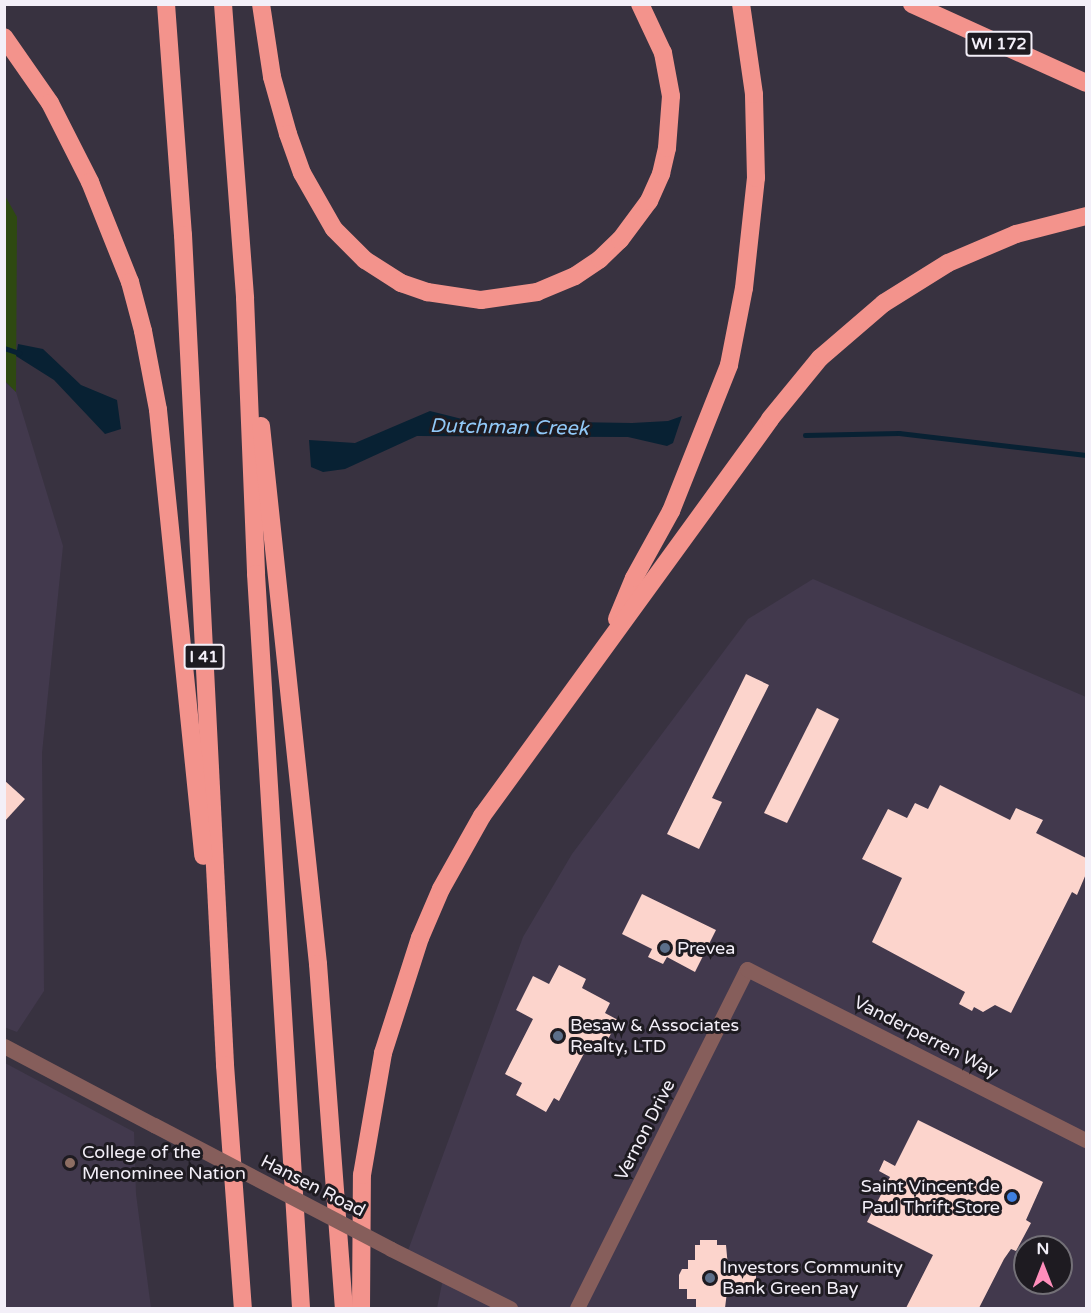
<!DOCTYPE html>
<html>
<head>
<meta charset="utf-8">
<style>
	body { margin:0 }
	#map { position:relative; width:1091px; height:1313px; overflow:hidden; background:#383240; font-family:"Varela Round",sans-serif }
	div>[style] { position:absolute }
	.built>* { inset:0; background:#42394d }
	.green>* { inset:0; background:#2e4911 }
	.water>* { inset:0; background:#082133 }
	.stream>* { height:4.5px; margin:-2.25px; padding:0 2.25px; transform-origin:2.25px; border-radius:2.25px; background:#082133 }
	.building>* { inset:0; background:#fcd4cc }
	.minor>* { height:15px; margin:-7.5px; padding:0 7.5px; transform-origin:7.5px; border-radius:7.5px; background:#865e5b }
	.highway>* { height:18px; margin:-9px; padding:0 9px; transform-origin:9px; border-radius:9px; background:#f3938c }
	.minor-bridge>* { height:15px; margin:-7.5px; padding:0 7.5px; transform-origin:7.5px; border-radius:7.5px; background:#865e5b }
	.dots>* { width:16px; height:16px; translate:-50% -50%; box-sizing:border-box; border:3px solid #1e1b21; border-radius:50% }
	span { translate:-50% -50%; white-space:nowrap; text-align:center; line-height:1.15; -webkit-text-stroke:6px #1e1b21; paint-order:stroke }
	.shield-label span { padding:2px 4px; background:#1e1b21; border:2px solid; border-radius:4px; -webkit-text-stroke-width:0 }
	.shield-label { font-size:16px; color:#f3eff8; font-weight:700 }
	.poi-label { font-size:18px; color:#f3eff8 }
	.left { translate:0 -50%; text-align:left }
	.right { translate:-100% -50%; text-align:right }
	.street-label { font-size:18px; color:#f3eff8 }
	.water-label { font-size:20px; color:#91c9f8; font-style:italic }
	.frame { position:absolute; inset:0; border:6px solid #f3eff8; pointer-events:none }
	.north { position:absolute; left:1013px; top:1235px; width:60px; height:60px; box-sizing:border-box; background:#1e1b21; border:2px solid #737077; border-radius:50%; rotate:0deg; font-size:16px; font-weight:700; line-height:24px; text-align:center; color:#f3eff8 }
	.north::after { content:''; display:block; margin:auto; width:21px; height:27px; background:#ff8ebb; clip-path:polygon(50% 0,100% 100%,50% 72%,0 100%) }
</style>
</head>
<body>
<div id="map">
	<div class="built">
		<div style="clip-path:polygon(4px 381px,16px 392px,63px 546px,42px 753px,44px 991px,17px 1032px,4px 1027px)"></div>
		<div style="clip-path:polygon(evenodd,813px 579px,1086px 697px,1086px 1308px,437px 1308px,444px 1274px,406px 1256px,523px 937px,572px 854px,748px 619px,813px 579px,1025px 1247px,1061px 1247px,1061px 1283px,1025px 1283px,1025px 1247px)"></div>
		<div style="clip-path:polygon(5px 1063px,134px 1132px,136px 1194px,151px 1308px,5px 1308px)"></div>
	</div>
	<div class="green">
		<div style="clip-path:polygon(4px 194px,17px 217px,16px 392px,5px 381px)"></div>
	</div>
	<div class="water">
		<div style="clip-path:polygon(18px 344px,43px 349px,81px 385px,117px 400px,121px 429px,105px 434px,54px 380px,16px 356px)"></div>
		<div style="clip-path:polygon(430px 411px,466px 420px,503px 421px,632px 423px,668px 421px,682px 416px,673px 443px,667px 446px,628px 437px,417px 436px,345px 469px,323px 472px,311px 467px,309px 440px,355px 443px)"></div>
	</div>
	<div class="stream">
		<div style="left:4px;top:348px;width:16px;rotate:18deg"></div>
		<div style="left:805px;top:435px;width:94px;rotate:-1.2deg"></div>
		<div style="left:899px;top:433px;width:188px;rotate:6.7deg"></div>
	</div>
	<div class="building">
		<div style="clip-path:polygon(746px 674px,769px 685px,712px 798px,722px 802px,699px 849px,667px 834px)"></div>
		<div style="clip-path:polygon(817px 708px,839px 719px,787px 823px,764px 813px)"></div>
		<div style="clip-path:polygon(4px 780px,25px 799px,4px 822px)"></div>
		<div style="clip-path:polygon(940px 785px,1010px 820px,1016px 808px,1043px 820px,1036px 833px,1086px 858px,1086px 874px,1077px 895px,1072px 892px,1011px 1013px,995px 1005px,983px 1012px,974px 1007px,972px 1011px,959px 1004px,965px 992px,872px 942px,902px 878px,862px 859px,888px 809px,907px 818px,915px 803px,928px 809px)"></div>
		<div style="clip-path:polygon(642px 894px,716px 930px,695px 972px,667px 957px,663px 964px,648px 957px,652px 949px,622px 934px)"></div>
		<div style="clip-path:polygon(559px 965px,586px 979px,582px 988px,610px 1003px,605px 1013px,618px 1020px,604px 1047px,591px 1040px,559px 1101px,554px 1098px,546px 1112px,516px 1095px,522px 1083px,505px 1074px,533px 1019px,516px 1010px,533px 976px,549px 984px)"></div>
		<div style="clip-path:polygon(918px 1120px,1043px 1182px,1026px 1220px,1031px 1223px,1016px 1251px,1011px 1249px,1004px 1259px,979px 1308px,906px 1308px,933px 1255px,867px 1222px,890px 1177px,879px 1171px,884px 1160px,895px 1166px)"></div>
		<div style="clip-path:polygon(700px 1240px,717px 1240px,717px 1245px,726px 1245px,728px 1267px,756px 1267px,756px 1292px,727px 1292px,725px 1308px,696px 1308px,696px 1299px,687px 1299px,687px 1289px,679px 1289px,679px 1275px,682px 1269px,688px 1269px,688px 1260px,695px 1260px,695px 1245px,700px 1245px)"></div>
	</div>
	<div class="minor">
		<div style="left:4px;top:1046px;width:170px;rotate:27.8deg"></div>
		<div style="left:391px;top:1249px;width:133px;rotate:26.4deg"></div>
		<div style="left:577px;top:1308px;width:379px;rotate:-63.4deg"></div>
		<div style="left:747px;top:969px;width:380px;rotate:26.8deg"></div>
	</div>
	<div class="highway">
		<div style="left:166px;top:4px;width:232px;rotate:85.8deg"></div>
		<div style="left:183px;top:235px;width:831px;rotate:87.1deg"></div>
		<div style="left:225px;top:1065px;width:244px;rotate:85.8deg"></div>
		<div style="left:223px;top:4px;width:295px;rotate:85.7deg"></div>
		<div style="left:245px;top:298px;width:276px;rotate:87.7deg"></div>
		<div style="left:256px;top:574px;width:735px;rotate:86.49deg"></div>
		<div style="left:261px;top:4px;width:74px;rotate:81.4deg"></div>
		<div style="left:272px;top:77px;width:59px;rotate:74.3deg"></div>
		<div style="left:288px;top:134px;width:41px;rotate:70.3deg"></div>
		<div style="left:302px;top:173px;width:64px;rotate:60.3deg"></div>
		<div style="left:334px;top:229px;width:44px;rotate:45deg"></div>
		<div style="left:365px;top:260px;width:43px;rotate:32.6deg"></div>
		<div style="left:401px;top:283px;width:28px;rotate:19deg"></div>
		<div style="left:427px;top:292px;width:55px;rotate:8.4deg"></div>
		<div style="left:481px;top:300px;width:57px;rotate:-8.1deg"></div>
		<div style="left:537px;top:292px;width:41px;rotate:-22.8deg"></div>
		<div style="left:575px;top:276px;width:30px;rotate:-34deg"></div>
		<div style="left:600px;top:259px;width:28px;rotate:-44deg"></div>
		<div style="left:620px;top:240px;width:49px;rotate:-53.4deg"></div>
		<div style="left:649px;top:201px;width:30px;rotate:-66deg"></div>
		<div style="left:661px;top:174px;width:27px;rotate:-77deg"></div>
		<div style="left:667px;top:148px;width:52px;rotate:-85.6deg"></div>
		<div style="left:671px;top:96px;width:44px;rotate:-100.5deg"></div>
		<div style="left:663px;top:53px;width:54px;rotate:-115.1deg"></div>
		<div style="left:912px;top:4px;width:191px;rotate:24.4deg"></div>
		<div style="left:4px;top:37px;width:80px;rotate:55.1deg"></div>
		<div style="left:50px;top:103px;width:89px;rotate:63.1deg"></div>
		<div style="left:90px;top:182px;width:108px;rotate:68.2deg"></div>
		<div style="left:130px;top:282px;width:51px;rotate:75.1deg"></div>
		<div style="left:143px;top:331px;width:80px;rotate:79.2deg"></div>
		<div style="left:158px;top:410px;width:448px;rotate:84.2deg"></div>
		<div style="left:261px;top:426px;width:541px;rotate:83.95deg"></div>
		<div style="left:318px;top:964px;width:345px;rotate:85.7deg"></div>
		<div style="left:617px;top:619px;width:44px;rotate:-67.5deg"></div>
		<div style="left:634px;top:578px;width:77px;rotate:-61.1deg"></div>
		<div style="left:671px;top:511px;width:157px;rotate:-68.3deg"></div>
		<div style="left:729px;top:365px;width:78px;rotate:-79deg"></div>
		<div style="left:744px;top:288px;width:111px;rotate:-83.8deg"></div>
		<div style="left:756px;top:178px;width:84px;rotate:-91.4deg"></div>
		<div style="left:754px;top:94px;width:91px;rotate:-98.2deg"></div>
		<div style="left:361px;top:1308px;width:133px;rotate:-89.6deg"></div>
		<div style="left:362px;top:1175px;width:124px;rotate:-80.2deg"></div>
		<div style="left:383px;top:1053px;width:121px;rotate:-72.2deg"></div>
		<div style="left:420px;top:938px;width:53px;rotate:-66.8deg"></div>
		<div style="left:441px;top:889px;width:84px;rotate:-60.7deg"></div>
		<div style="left:482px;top:816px;width:490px;rotate:-54deg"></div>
		<div style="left:770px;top:419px;width:79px;rotate:-50.7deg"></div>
		<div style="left:820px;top:358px;width:84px;rotate:-40.7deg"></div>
		<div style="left:884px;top:303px;width:75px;rotate:-32deg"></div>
		<div style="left:948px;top:263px;width:74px;rotate:-23.1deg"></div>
		<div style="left:1016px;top:234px;width:72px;rotate:-14.4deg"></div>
	</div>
	<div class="minor-bridge">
		<div style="left:154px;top:1125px;width:267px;rotate:27.6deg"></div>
	</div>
	<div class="dots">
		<div style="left:665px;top:948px;background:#5c6f8a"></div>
		<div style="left:558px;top:1036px;background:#5c6f8a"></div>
		<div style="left:70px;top:1163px;background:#8d6e63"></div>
		<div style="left:1012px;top:1197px;background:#3f7fe0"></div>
		<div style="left:710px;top:1278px;background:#5c6f8a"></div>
	</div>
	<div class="shield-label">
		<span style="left:999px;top:44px">WI 172</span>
		<span style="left:204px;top:657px">I 41</span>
	</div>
	<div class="poi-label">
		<span class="left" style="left:677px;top:948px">Prevea</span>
		<span class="left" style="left:570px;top:1036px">Besaw &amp; Associates<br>Realty, LTD</span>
		<span class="left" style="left:82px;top:1163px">College of the<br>Menominee Nation</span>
		<span class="right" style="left:1000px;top:1197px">Saint Vincent de<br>Paul Thrift Store</span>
		<span class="left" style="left:722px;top:1278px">Investors Community<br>Bank Green Bay</span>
	</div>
	<div class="street-label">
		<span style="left:926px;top:1037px;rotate:27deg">Vanderperren Way</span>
		<span style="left:645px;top:1130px;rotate:-63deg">Vernon Drive</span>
		<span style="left:313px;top:1186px;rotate:27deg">Hansen Road</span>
	</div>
	<div class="water-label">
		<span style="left:509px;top:428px;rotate:1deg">Dutchman Creek</span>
	</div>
	<div class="frame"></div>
	<div class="north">N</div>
</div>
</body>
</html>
